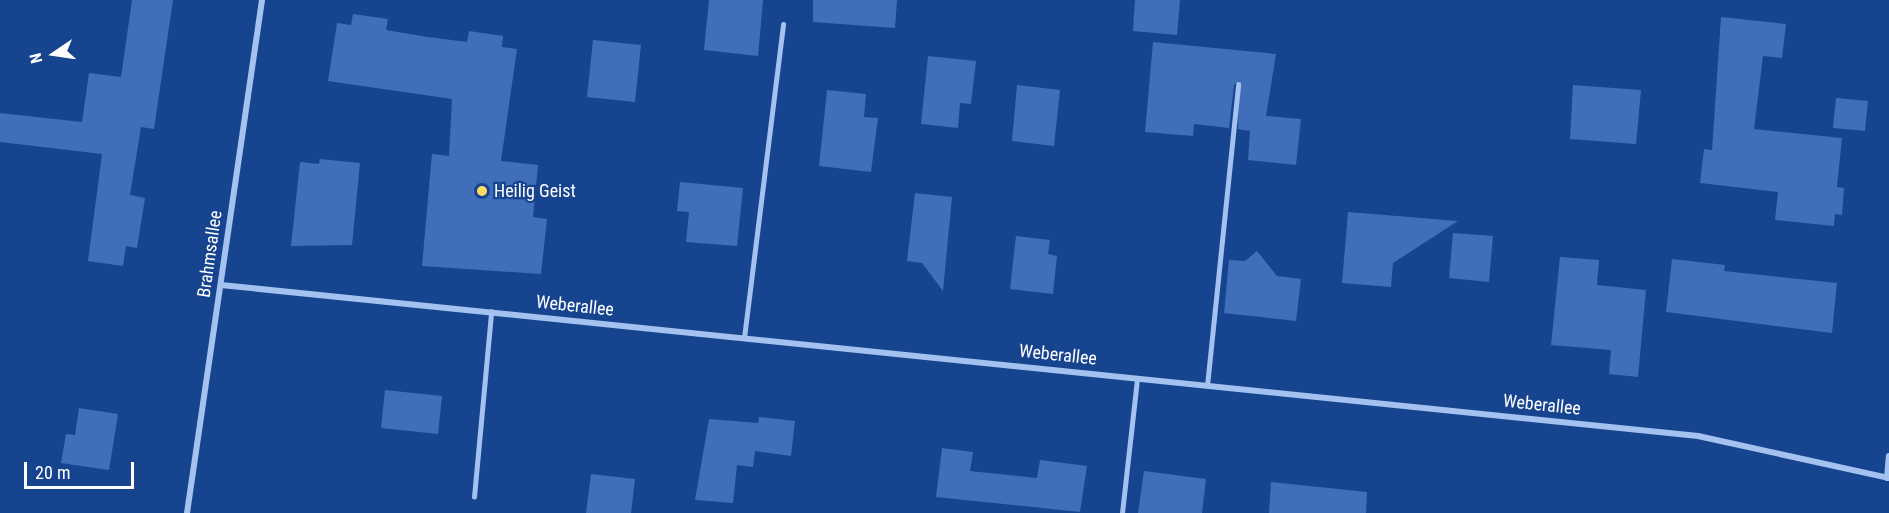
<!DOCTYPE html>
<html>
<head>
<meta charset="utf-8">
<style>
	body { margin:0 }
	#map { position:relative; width:1889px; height:513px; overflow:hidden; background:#17448f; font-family:"Roboto Condensed",sans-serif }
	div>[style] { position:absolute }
	.building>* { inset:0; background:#406eb8 }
	.lane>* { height:4.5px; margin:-2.25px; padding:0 2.25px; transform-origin:2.25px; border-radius:2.25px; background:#a4c2ef }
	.street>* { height:6px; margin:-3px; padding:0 3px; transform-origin:3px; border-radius:3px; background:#a4c2ef }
	.dots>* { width:16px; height:16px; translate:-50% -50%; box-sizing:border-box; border:3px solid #17448f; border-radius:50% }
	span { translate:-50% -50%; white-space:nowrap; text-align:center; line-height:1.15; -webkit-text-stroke:4.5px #17448f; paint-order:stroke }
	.poi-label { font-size:18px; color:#fff }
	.left { translate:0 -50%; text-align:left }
	.street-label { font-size:18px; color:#fff }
	.north { position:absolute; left:24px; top:24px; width:60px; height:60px; -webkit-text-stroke:4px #17448f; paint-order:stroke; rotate:257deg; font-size:16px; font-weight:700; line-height:24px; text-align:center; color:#fff }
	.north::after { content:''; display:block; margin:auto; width:21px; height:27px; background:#fff; clip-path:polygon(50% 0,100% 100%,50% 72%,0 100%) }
	.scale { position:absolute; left:24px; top:462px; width:110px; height:27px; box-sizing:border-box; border:3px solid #fff; border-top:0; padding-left:8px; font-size:18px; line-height:21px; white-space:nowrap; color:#fff; -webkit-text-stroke:4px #17448f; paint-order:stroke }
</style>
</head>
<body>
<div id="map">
	<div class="building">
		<div style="clip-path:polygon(132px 0,173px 0,154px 129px,141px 127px,130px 195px,145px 198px,137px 248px,126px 246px,123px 266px,88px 261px,102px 154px,0 142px,0 113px,82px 122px,89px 73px,121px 77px)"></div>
		<div style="clip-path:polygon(709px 0,763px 0,758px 56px,704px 50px)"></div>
		<div style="clip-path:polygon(813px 0,897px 0,895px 28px,813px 22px)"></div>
		<div style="clip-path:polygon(1135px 0,1180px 0,1177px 35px,1133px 31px)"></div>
		<div style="clip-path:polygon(353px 14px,388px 19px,386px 30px,428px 37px,467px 42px,469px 31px,503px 36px,502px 47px,517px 49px,501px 161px,538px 165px,533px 217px,547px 219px,541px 274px,422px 266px,432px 154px,449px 156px,452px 99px,328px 81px,337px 23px,351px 25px)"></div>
		<div style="clip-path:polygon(1721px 17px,1786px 24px,1782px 58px,1763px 56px,1754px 129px,1842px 138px,1837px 187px,1844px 188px,1842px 215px,1835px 214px,1834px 226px,1775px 220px,1778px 192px,1700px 183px,1704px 149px,1712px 150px)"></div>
		<div style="clip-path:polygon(593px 40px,641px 45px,635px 102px,587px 97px)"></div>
		<div style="clip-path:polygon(1153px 42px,1276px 54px,1266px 116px,1301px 119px,1296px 165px,1248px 160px,1250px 131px,1238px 129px,1239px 81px,1234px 85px,1229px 128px,1194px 124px,1193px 136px,1145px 132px)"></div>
		<div style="clip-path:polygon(928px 56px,976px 61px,971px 104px,960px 103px,958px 128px,921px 124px)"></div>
		<div style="clip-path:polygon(1017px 85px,1060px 90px,1054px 146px,1012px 141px)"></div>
		<div style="clip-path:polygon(1573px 85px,1641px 90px,1636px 144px,1570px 139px)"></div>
		<div style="clip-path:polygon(827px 90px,866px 94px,864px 117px,878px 118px,871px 172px,819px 166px)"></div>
		<div style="clip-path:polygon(1836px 98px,1868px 101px,1865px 131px,1833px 128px)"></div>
		<div style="clip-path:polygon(320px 159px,360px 163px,352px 245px,291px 246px,300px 162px,319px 164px)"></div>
		<div style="clip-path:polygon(680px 182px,743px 188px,737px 246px,686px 242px,689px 212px,677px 211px)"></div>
		<div style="clip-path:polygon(915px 193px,952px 197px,943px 291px,922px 263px,907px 261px)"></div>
		<div style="clip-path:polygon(1348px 212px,1458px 221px,1393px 263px,1391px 287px,1342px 283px)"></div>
		<div style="clip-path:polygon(1453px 233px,1493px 236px,1489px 282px,1449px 278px)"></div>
		<div style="clip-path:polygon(1016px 236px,1050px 240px,1048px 254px,1057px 256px,1053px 294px,1010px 289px)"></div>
		<div style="clip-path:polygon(1257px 251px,1277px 276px,1301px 279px,1296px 321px,1224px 313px,1229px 260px,1245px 261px)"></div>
		<div style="clip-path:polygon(1560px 257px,1599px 260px,1597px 285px,1646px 290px,1638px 377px,1609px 374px,1611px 350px,1551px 345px)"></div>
		<div style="clip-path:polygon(1672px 259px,1725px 265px,1724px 271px,1837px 283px,1832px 333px,1666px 312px)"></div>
		<div style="clip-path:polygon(385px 390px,442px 396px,438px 434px,381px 428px)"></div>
		<div style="clip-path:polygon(79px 408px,118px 414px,109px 470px,61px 463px,66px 434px,75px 435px)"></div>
		<div style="clip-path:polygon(759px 417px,795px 421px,791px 456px,755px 451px,753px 467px,737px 465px,733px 503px,695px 500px,709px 419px,758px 423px)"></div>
		<div style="clip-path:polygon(942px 448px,973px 452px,970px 471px,1037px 478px,1040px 460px,1087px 466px,1080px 512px,936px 497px)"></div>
		<div style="clip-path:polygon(1144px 471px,1206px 479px,1202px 513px,1138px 513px)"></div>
		<div style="clip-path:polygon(591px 474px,635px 479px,631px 513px,586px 513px)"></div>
		<div style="clip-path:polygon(1271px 482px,1367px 492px,1366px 513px,1269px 513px)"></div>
	</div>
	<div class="lane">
		<div style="left:744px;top:338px;width:316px;rotate:-82.9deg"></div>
		<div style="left:1207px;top:386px;width:303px;rotate:-84.1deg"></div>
		<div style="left:474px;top:497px;width:186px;rotate:-84.7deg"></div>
		<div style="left:1122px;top:513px;width:135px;rotate:-83.6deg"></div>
	</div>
	<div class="street">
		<div style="left:221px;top:285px;width:1485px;rotate:5.84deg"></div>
		<div style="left:1698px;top:436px;width:196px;rotate:12.4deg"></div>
		<div style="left:1887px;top:478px;width:22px;rotate:-85deg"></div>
		<div style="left:187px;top:513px;width:518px;rotate:-81.68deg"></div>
	</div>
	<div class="dots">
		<div style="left:482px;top:191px;background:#ffdb63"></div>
	</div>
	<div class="poi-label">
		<span class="left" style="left:494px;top:191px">Heilig Geist</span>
	</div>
	<div class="street-label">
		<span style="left:210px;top:254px;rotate:-82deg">Brahmsallee</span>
		<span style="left:575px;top:306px;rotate:6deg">Weberallee</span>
		<span style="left:1058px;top:355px;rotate:6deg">Weberallee</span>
		<span style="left:1542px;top:405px;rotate:6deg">Weberallee</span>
	</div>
	<div class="north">N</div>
	<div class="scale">20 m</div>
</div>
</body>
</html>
